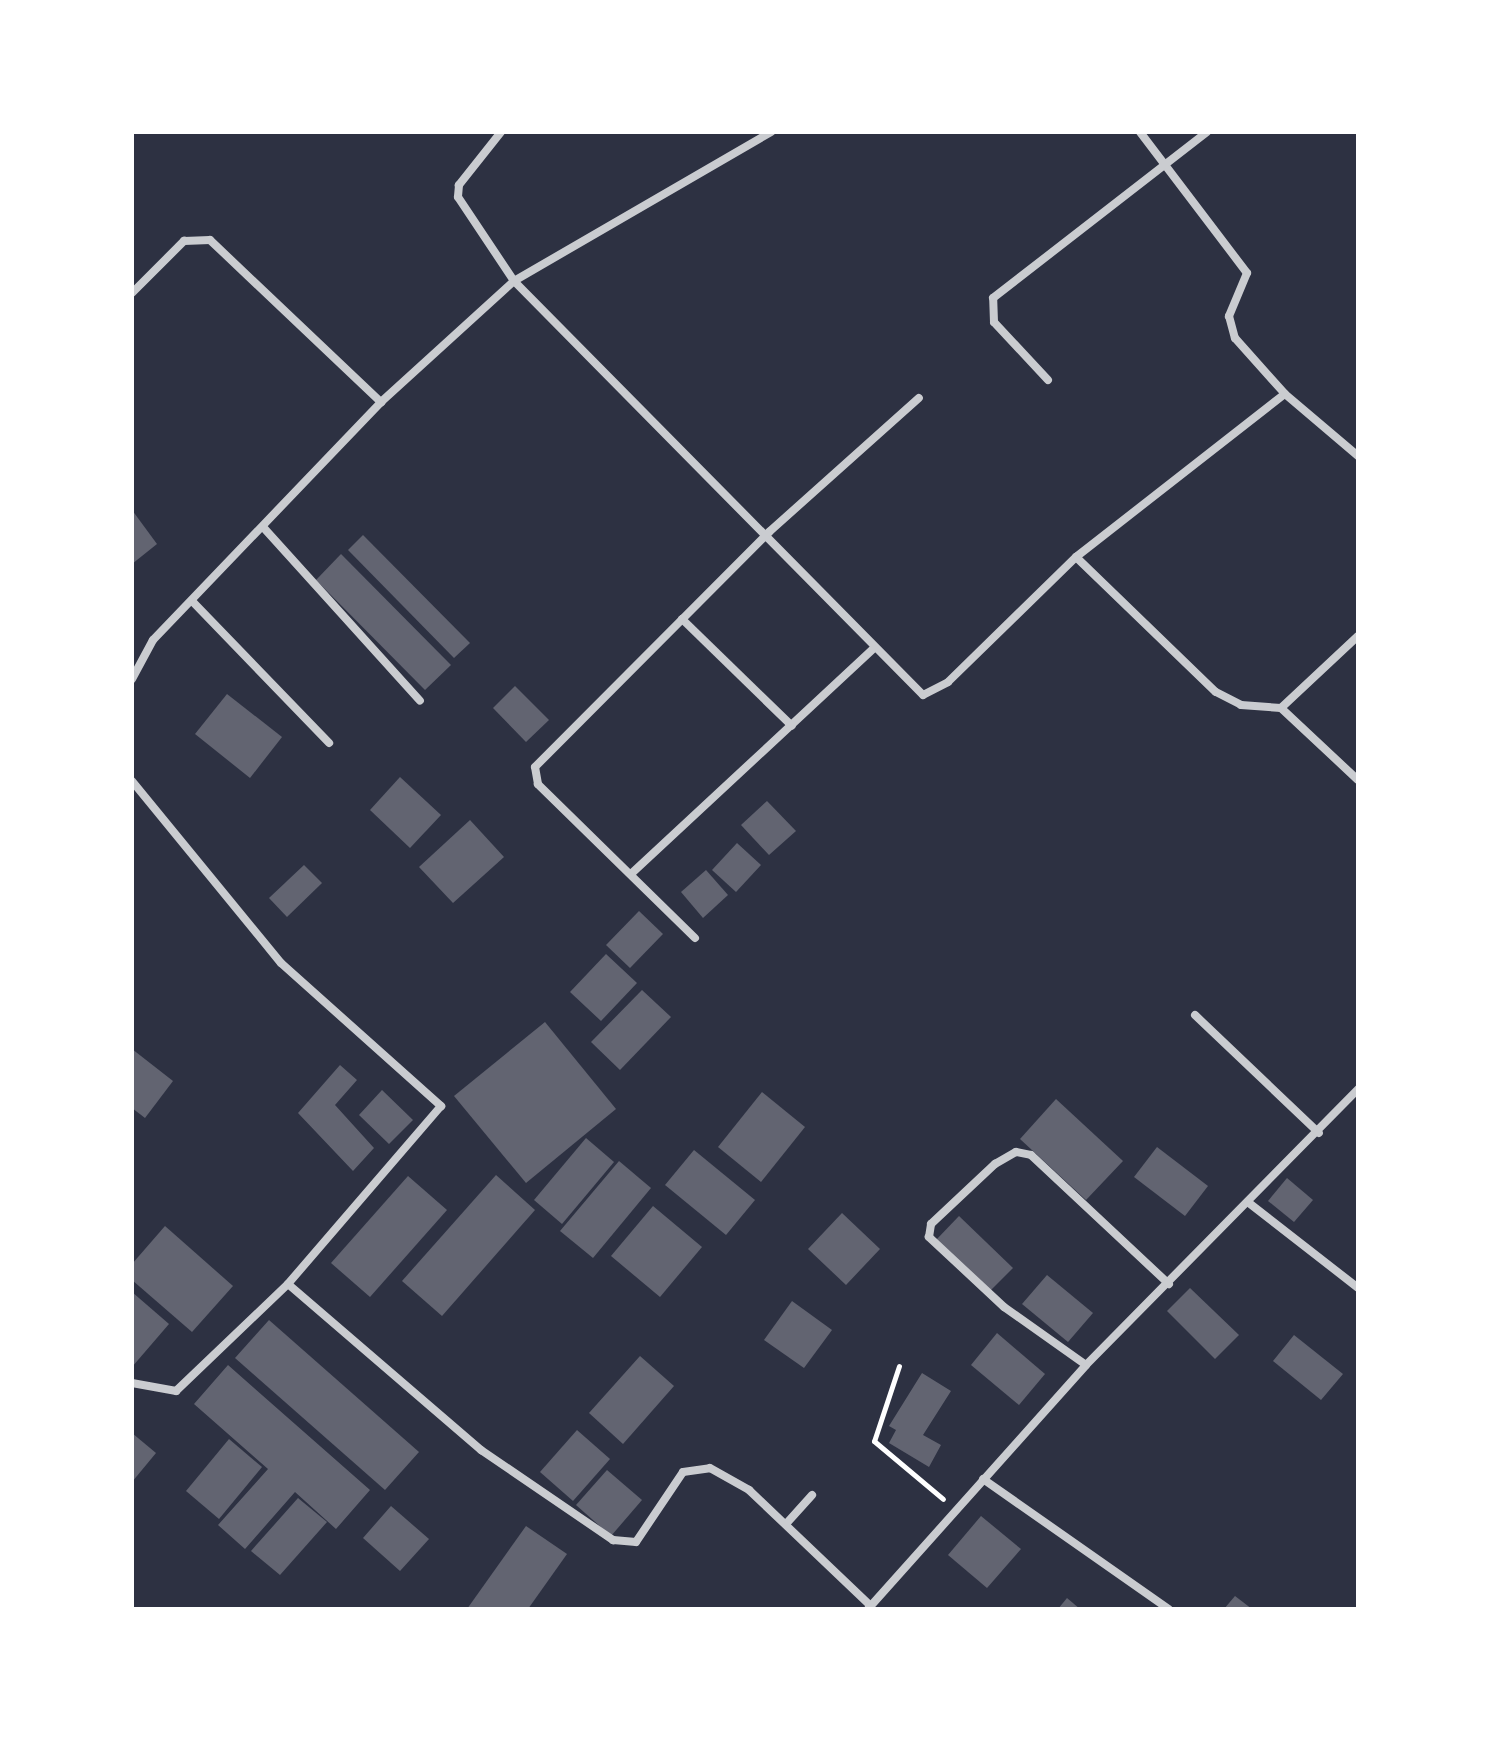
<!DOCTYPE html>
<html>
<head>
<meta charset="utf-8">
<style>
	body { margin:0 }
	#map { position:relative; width:1490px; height:1741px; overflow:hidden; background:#2d3142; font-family:"PT Sans Narrow",sans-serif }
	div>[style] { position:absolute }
	.building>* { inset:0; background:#626471 }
	.path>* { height:5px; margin:-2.5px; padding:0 2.5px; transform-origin:2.5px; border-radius:2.5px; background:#fff }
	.minor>* { height:8px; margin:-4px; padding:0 4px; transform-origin:4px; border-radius:4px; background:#caccd0 }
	span { translate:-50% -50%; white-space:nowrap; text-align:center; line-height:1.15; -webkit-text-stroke:8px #fff; paint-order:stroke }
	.frame { position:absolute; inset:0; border:134px solid #fff; pointer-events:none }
</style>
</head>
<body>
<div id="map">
	<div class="building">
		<div style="clip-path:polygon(132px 510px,157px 544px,132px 564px)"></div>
		<div style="clip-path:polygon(363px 535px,470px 643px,454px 658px,348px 550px)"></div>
		<div style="clip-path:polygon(341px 554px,451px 665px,425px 690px,316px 580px)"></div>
		<div style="clip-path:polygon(515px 686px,549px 720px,526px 742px,493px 708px)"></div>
		<div style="clip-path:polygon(227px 694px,282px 737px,250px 778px,195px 734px)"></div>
		<div style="clip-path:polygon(400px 777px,441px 815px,410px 848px,370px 810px)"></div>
		<div style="clip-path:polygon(767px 801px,796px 831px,769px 855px,741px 825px)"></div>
		<div style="clip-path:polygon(470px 820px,504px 857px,453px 903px,419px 867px)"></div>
		<div style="clip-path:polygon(737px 843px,761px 865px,736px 892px,712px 870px)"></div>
		<div style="clip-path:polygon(304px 865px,322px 883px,287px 917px,269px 898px)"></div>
		<div style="clip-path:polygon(706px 870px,728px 895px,703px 918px,681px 892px)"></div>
		<div style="clip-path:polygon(639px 911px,663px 934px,630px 968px,606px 945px)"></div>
		<div style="clip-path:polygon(606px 954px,637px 983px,601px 1021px,570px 992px)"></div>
		<div style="clip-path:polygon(642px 990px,671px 1017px,620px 1070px,591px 1042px)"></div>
		<div style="clip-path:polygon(545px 1022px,616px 1109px,526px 1183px,454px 1096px)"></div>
		<div style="clip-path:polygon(132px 1049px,173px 1081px,145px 1118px,132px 1108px)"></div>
		<div style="clip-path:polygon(340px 1065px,357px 1080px,335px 1105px,374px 1148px,353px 1171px,298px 1113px)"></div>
		<div style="clip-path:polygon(382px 1090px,413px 1120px,389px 1144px,359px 1115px)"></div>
		<div style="clip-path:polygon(762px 1092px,805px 1127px,761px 1182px,718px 1147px)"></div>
		<div style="clip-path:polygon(1056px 1099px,1123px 1161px,1086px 1200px,1020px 1139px)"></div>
		<div style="clip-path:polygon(586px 1138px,614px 1162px,562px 1224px,534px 1200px)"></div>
		<div style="clip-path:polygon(1157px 1147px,1208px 1186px,1185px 1216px,1134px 1177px)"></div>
		<div style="clip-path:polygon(694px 1150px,755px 1200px,726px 1235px,665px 1185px)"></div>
		<div style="clip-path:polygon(619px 1161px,651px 1188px,593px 1258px,560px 1231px)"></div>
		<div style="clip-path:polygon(496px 1175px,535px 1210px,442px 1316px,402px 1281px)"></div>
		<div style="clip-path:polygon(408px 1176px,447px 1210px,370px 1297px,331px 1263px)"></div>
		<div style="clip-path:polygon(1287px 1178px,1313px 1200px,1294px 1222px,1268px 1201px)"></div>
		<div style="clip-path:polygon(653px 1206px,702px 1247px,660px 1297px,611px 1256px)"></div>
		<div style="clip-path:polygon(842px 1213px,880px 1249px,846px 1285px,808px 1249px)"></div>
		<div style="clip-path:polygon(959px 1216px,1013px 1268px,990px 1291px,936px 1240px)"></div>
		<div style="clip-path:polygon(165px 1226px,233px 1286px,192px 1332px,132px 1280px,132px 1264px)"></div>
		<div style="clip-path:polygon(1047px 1275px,1093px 1313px,1068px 1342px,1022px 1304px)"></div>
		<div style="clip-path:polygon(1190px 1288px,1239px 1335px,1215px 1359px,1167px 1311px)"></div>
		<div style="clip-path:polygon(132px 1292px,169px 1324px,132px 1367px)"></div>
		<div style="clip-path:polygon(792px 1301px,832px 1330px,804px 1368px,764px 1340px)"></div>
		<div style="clip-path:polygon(269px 1320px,419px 1452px,385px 1490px,235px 1358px)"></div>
		<div style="clip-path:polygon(997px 1333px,1045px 1374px,1019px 1405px,971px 1365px)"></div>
		<div style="clip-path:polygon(1294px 1335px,1343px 1374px,1321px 1400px,1273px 1361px)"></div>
		<div style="clip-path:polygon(640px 1356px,674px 1386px,623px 1444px,589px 1413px)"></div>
		<div style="clip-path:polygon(228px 1365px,370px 1490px,336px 1529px,295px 1492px,245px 1549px,218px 1525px,268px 1469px,194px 1404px)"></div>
		<div style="clip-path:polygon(922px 1373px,951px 1391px,923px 1435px,941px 1445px,929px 1467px,889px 1443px,896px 1430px,889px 1426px)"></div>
		<div style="clip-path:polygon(577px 1430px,610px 1459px,573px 1501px,540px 1472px)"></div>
		<div style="clip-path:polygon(132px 1433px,156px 1453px,132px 1482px)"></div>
		<div style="clip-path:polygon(229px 1439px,262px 1467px,219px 1519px,186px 1491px)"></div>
		<div style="clip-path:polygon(607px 1470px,642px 1500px,611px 1536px,576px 1505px)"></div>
		<div style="clip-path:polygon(298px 1498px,327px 1522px,280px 1575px,251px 1551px)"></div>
		<div style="clip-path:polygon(391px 1506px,429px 1539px,400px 1571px,363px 1538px)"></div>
		<div style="clip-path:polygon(981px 1516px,1021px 1549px,987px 1588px,948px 1555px)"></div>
		<div style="clip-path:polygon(526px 1526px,567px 1554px,528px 1609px,467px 1609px)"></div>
		<div style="clip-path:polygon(1235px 1596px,1252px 1609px,1224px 1609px)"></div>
		<div style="clip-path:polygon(1067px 1598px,1080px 1609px,1058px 1609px)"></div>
	</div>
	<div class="path">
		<div style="left:899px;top:1366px;width:79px;rotate:108.4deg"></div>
		<div style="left:874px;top:1441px;width:90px;rotate:40deg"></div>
	</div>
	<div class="minor">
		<div style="left:501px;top:132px;width:68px;rotate:128.4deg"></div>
		<div style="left:459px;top:185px;width:12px;rotate:95deg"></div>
		<div style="left:458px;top:197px;width:101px;rotate:56.3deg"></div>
		<div style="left:514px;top:281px;width:582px;rotate:45.35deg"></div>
		<div style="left:923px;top:695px;width:28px;rotate:-27deg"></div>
		<div style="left:948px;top:682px;width:179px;rotate:-44.3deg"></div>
		<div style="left:1076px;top:557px;width:265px;rotate:-38deg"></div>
		<div style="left:1140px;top:132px;width:177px;rotate:52.8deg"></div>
		<div style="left:1247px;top:273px;width:47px;rotate:112.7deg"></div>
		<div style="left:1229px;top:316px;width:23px;rotate:75deg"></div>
		<div style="left:1235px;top:338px;width:75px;rotate:48.2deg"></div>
		<div style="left:1285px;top:394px;width:96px;rotate:40.3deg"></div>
		<div style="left:132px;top:293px;width:74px;rotate:-45deg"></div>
		<div style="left:184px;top:241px;width:26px;rotate:-2deg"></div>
		<div style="left:210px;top:240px;width:236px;rotate:43.5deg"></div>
		<div style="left:1048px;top:380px;width:79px;rotate:-133deg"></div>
		<div style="left:994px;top:322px;width:24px;rotate:-92deg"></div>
		<div style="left:993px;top:298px;width:271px;rotate:-37.8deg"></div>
		<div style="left:263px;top:527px;width:234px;rotate:47.9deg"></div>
		<div style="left:1076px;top:557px;width:194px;rotate:44deg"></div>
		<div style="left:1216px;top:692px;width:28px;rotate:27deg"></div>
		<div style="left:1241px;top:705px;width:40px;rotate:4.3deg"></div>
		<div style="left:1281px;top:708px;width:105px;rotate:43.1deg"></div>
		<div style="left:193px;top:602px;width:196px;rotate:46deg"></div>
		<div style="left:682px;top:619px;width:153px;rotate:44.2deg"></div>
		<div style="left:132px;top:679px;width:44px;rotate:-61.7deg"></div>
		<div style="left:153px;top:640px;width:330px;rotate:-46.2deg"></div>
		<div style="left:381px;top:402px;width:180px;rotate:-42.3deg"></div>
		<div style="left:514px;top:281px;width:297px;rotate:-30.1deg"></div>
		<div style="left:1281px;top:708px;width:105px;rotate:-43.1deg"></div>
		<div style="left:132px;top:781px;width:235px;rotate:50.7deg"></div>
		<div style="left:281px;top:963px;width:215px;rotate:41.8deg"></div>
		<div style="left:441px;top:1106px;width:235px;rotate:130.7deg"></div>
		<div style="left:632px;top:873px;width:329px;rotate:-42.9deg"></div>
		<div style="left:695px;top:938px;width:220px;rotate:-135.6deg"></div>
		<div style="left:538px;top:784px;width:17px;rotate:-100deg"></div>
		<div style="left:535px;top:767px;width:332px;rotate:-45.1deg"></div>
		<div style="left:769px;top:532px;width:201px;rotate:-41.8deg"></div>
		<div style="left:1195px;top:1015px;width:171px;rotate:43.6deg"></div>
		<div style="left:1249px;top:1203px;width:138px;rotate:37.9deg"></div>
		<div style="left:1086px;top:1365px;width:100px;rotate:-144.7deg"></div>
		<div style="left:1004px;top:1307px;width:103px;rotate:-137deg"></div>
		<div style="left:929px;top:1237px;width:13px;rotate:-81deg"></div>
		<div style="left:931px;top:1224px;width:88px;rotate:-43.2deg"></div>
		<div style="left:995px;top:1164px;width:24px;rotate:-30deg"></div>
		<div style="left:1016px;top:1152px;width:15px;rotate:11deg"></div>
		<div style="left:1031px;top:1155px;width:189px;rotate:43.1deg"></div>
		<div style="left:132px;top:1383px;width:45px;rotate:10.3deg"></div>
		<div style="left:176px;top:1391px;width:155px;rotate:-43.7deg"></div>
		<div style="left:288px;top:1284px;width:255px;rotate:40.7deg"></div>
		<div style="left:481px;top:1450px;width:160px;rotate:34.3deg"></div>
		<div style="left:613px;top:1540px;width:23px;rotate:5deg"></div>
		<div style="left:636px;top:1542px;width:84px;rotate:-56.1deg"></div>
		<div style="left:683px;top:1472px;width:27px;rotate:-8deg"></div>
		<div style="left:710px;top:1468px;width:45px;rotate:29.4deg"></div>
		<div style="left:749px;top:1490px;width:168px;rotate:43.6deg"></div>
		<div style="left:983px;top:1479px;width:227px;rotate:35deg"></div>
		<div style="left:786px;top:1524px;width:39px;rotate:-48deg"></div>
		<div style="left:868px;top:1609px;width:327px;rotate:-48.2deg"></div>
		<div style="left:1086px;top:1365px;width:388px;rotate:-45.4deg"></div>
	</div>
	<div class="frame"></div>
</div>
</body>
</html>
